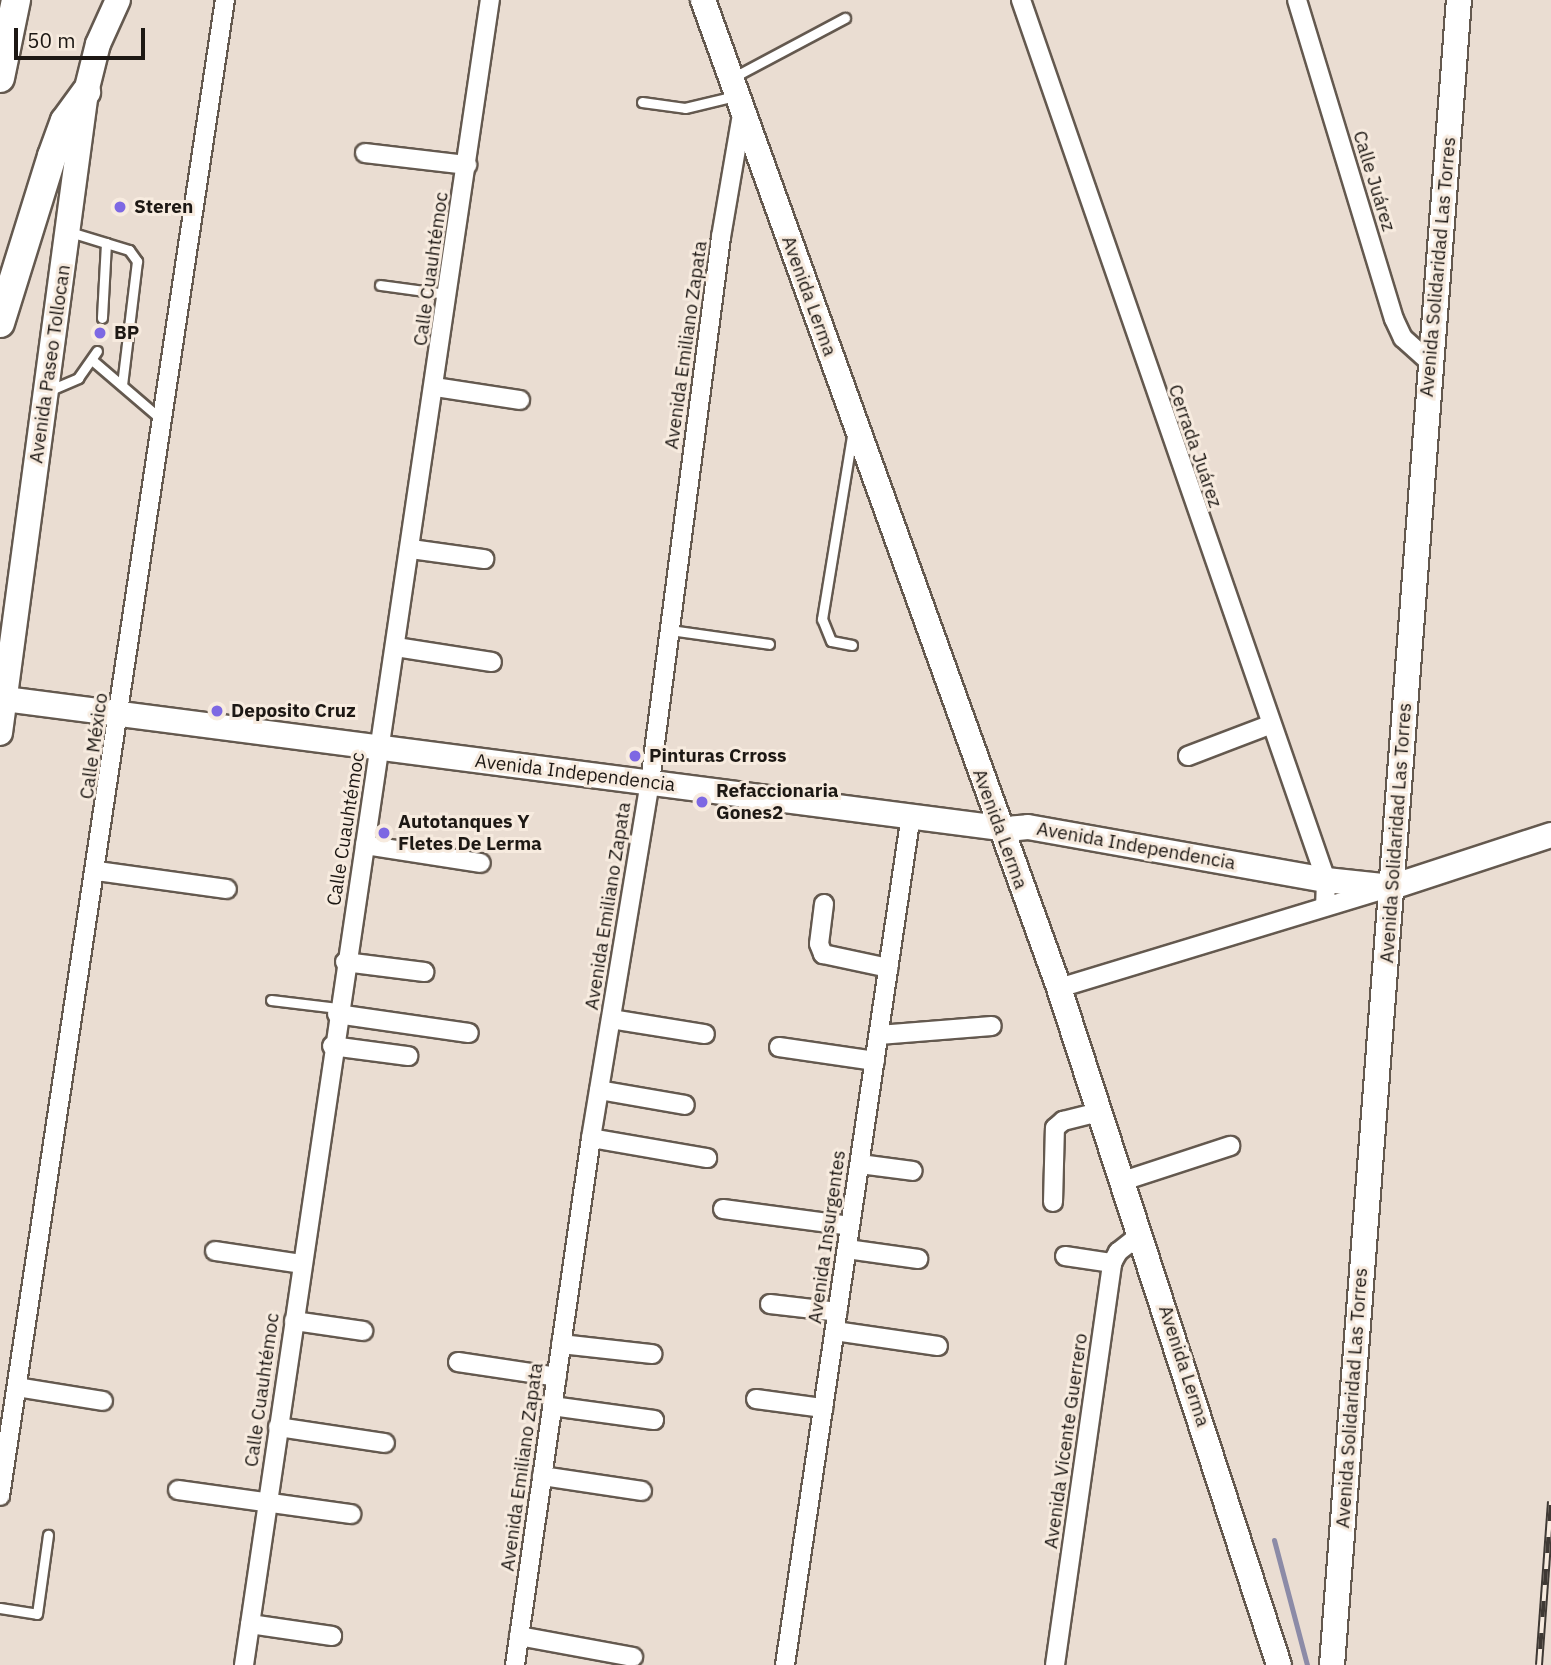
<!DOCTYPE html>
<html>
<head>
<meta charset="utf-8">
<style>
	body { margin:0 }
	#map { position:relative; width:1551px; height:1665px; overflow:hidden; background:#eaddd2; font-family:"IBM Plex Sans",sans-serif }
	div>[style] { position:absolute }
	.stream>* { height:5px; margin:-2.5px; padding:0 2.5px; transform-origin:2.5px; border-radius:2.5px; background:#8c8ba7 }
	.roads { filter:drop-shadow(2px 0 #64594f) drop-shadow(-2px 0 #64594f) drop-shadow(0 2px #64594f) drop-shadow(0 -2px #64594f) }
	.service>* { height:9px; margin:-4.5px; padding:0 4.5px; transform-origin:4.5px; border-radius:4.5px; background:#fff }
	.minor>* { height:18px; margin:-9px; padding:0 9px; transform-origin:9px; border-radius:9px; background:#fff }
	.secondary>* { height:24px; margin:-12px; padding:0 12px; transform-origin:12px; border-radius:12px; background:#fff }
	.trunk>* { height:28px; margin:-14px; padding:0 14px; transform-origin:14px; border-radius:14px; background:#fff }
	.rail>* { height:8px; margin-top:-4px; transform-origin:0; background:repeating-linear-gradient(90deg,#f7ebdf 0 16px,#3f3934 0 32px); box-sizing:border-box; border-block:2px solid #3f3934 }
	.dots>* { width:19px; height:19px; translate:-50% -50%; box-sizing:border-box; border:4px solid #f7ebdf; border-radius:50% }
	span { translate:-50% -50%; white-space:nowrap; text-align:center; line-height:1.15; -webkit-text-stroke:6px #f7ebdf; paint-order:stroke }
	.street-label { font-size:19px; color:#1d1814 }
	.poi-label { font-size:19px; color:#1d1814; font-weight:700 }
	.left { translate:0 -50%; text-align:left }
	.scale { position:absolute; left:14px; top:28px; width:131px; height:32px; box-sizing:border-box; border:4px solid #1d1814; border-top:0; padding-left:9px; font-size:21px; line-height:24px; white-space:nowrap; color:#1d1814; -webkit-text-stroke:5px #f7ebdf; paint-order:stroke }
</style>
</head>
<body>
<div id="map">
	<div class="stream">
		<div style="left:1274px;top:1540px;width:129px;rotate:75.2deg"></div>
	</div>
	<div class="roads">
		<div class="service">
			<div style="left:732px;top:78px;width:128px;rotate:-28deg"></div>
			<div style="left:642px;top:102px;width:43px;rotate:7.9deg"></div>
			<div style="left:685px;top:108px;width:51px;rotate:-13.5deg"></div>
			<div style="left:70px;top:232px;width:38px;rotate:17deg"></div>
			<div style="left:106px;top:243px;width:75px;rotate:93.1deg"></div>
			<div style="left:106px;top:243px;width:24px;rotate:17deg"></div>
			<div style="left:129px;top:250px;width:14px;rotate:54deg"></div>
			<div style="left:137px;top:261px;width:125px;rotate:96.9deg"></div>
			<div style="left:380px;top:285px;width:68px;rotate:7.7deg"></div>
			<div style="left:92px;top:360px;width:92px;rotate:40.6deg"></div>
			<div style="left:48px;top:391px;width:33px;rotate:-23deg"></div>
			<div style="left:78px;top:378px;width:33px;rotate:-55deg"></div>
			<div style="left:670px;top:630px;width:100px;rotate:8deg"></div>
			<div style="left:852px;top:645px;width:21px;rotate:-169deg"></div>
			<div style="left:831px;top:641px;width:24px;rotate:-112deg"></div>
			<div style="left:822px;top:619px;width:186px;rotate:-80.7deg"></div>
			<div style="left:271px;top:1000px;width:67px;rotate:6.8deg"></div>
			<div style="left:0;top:1608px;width:37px;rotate:9deg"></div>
			<div style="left:37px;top:1614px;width:80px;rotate:-82.1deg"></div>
		</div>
		<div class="minor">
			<div style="left:1021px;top:0;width:931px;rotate:70.88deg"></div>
			<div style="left:1326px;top:880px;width:26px;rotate:92deg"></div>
			<div style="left:1297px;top:0;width:333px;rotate:73.1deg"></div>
			<div style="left:1394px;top:319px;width:21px;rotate:65deg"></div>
			<div style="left:1403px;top:338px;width:36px;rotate:42deg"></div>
			<div style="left:365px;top:153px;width:103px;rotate:6.7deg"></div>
			<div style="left:435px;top:387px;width:86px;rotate:8.7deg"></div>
			<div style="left:411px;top:549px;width:74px;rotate:7.8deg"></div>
			<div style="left:396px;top:647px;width:97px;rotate:8.9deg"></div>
			<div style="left:1188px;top:756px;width:87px;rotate:-20.9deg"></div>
			<div style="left:365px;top:845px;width:117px;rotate:8.8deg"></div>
			<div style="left:97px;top:871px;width:131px;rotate:7.9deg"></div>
			<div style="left:824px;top:904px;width:40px;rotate:97.1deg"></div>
			<div style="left:819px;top:944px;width:11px;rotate:68deg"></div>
			<div style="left:823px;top:954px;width:67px;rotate:12deg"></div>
			<div style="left:345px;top:962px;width:80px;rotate:7.2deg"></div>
			<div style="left:1059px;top:988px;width:338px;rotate:-16.9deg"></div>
			<div style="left:337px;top:1014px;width:133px;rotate:8.2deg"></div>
			<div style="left:611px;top:1019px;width:95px;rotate:9.1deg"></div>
			<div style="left:879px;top:1035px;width:113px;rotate:-4.6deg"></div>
			<div style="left:332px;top:1046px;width:77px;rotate:7.5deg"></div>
			<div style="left:779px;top:1047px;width:97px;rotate:8.3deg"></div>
			<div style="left:599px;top:1090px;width:87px;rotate:9.9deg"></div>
			<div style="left:591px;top:1138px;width:118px;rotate:9.8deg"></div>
			<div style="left:860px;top:1164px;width:53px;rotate:7.5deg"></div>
			<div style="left:1123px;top:1181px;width:113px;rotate:-18.1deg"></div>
			<div style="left:1053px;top:1202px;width:74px;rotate:-88.5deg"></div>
			<div style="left:1055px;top:1128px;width:11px;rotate:-41deg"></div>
			<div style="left:1063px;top:1121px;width:38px;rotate:-14deg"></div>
			<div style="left:723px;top:1209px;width:128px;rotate:7.6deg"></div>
			<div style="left:847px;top:1249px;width:72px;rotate:8deg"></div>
			<div style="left:215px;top:1251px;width:88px;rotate:8.5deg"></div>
			<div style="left:1065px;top:1256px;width:48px;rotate:8.5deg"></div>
			<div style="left:770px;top:1304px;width:68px;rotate:6.7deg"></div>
			<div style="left:294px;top:1321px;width:70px;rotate:8.2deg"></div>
			<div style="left:835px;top:1331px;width:104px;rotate:8.3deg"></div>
			<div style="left:561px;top:1344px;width:92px;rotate:6.3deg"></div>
			<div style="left:458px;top:1362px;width:100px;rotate:8.6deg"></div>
			<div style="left:17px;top:1387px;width:87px;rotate:9.2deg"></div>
			<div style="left:756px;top:1399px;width:68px;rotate:7.7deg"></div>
			<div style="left:552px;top:1406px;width:103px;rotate:7.8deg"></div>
			<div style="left:278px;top:1427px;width:108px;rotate:8.5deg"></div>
			<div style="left:542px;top:1476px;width:101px;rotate:8.5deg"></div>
			<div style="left:178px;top:1490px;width:175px;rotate:7.9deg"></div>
			<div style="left:0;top:1496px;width:1513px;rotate:-81.45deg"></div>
			<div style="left:250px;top:1624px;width:83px;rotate:8.3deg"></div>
			<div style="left:519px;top:1636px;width:116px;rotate:10.4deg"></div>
			<div style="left:244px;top:1665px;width:1683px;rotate:-81.6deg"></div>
			<div style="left:515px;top:1665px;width:532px;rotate:-81.79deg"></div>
			<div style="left:591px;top:1138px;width:361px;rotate:-80.6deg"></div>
			<div style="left:650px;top:782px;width:550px;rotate:-82.58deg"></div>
			<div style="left:721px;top:237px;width:125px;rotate:-80.3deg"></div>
			<div style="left:785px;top:1665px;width:859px;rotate:-81.57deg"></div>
			<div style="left:1055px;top:1665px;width:406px;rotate:-81.9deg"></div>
			<div style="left:1112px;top:1263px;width:13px;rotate:-61deg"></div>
			<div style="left:1118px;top:1252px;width:29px;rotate:-38deg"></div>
		</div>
		<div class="secondary">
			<div style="left:703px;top:0;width:1050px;rotate:70.18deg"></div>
			<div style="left:1059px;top:988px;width:712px;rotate:72deg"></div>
			<div style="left:5px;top:699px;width:1010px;rotate:7.39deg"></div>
			<div style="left:1007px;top:829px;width:21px;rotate:-5deg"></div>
			<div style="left:1028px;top:827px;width:303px;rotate:10.1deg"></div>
			<div style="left:1326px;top:880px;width:66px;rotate:6.1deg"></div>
			<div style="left:1392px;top:887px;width:167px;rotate:-18.1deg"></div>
			<div style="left:0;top:733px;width:647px;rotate:-82.36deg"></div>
			<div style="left:86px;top:92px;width:49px;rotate:-76deg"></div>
			<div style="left:98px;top:44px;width:48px;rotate:-65.6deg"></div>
			<div style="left:1332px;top:1665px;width:1670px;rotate:-85.64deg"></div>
		</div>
		<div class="trunk">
			<div style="left:0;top:78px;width:80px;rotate:-78.4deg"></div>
			<div style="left:0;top:323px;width:175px;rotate:-72.7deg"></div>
			<div style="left:52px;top:156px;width:37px;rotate:-70deg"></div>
			<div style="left:65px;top:121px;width:36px;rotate:-54deg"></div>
		</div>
	</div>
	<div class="rail">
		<div style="left:1539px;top:1665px;width:164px;rotate:-85.8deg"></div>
	</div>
	<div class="dots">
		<div style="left:120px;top:207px;background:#7d68e3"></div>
		<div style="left:100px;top:333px;background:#7d68e3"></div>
		<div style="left:217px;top:711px;background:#7d68e3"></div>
		<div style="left:635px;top:756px;background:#7d68e3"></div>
		<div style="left:702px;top:802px;background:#7d68e3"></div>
		<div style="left:384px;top:833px;background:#7d68e3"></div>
	</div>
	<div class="street-label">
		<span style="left:1374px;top:181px;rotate:73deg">Calle Juárez</span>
		<span style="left:1438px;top:267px;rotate:-85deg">Avenida Solidaridad Las Torres</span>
		<span style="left:431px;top:269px;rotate:-82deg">Calle Cuauhtémoc</span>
		<span style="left:809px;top:296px;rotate:70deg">Avenida Lerma</span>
		<span style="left:686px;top:345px;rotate:-82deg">Avenida Emiliano Zapata</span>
		<span style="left:50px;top:364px;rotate:-82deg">Avenida Paseo Tollocan</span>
		<span style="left:1195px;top:446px;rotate:71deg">Cerrada Juárez</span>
		<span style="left:94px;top:746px;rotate:-82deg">Calle México</span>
		<span style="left:575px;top:773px;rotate:7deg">Avenida Independencia</span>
		<span style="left:346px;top:829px;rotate:-81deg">Calle Cuauhtémoc</span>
		<span style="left:1000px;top:829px;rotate:70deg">Avenida Lerma</span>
		<span style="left:1396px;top:833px;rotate:-86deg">Avenida Solidaridad Las Torres</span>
		<span style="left:1136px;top:846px;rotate:10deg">Avenida Independencia</span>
		<span style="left:608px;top:906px;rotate:-81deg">Avenida Emiliano Zapata</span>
		<span style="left:827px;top:1237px;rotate:-82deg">Avenida Insurgentes</span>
		<span style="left:1184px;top:1366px;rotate:72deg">Avenida Lerma</span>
		<span style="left:262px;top:1390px;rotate:-82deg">Calle Cuauhtémoc</span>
		<span style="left:1352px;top:1398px;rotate:-86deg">Avenida Solidaridad Las Torres</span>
		<span style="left:1066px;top:1441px;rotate:-82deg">Avenida Vicente Guerrero</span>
		<span style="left:522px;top:1467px;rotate:-82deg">Avenida Emiliano Zapata</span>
	</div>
	<div class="poi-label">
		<span class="left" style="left:134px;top:207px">Steren</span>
		<span class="left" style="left:114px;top:333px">BP</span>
		<span class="left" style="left:231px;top:711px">Deposito Cruz</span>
		<span class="left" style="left:649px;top:756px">Pinturas Crross</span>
		<span class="left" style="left:716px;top:802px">Refaccionaria<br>Gones2</span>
		<span class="left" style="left:398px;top:833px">Autotanques Y<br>Fletes De Lerma</span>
	</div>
	<div class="scale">50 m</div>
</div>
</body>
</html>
